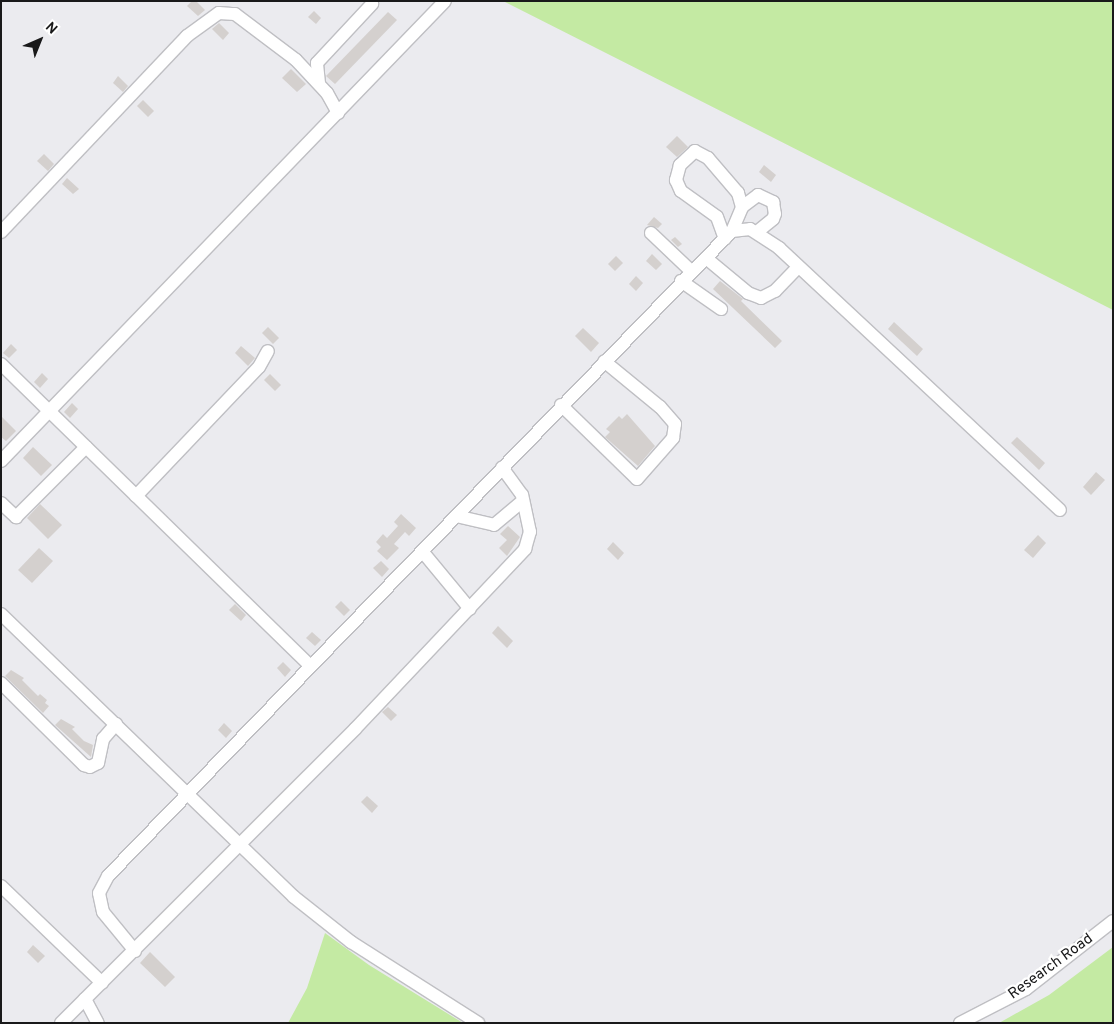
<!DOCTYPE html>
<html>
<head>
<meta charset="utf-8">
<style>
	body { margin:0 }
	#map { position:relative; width:1114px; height:1024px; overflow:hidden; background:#ebebef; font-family:Overpass,sans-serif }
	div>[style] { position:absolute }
	.green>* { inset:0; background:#c4eaa3 }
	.building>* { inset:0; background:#d4d0ce }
	.roads { filter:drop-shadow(1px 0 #bfbfc3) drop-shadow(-1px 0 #bfbfc3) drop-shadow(0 1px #bfbfc3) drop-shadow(0 -1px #bfbfc3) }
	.minor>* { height:12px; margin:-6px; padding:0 6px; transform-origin:6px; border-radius:6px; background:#fff }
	span { translate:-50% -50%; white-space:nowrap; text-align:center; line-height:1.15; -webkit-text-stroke:4.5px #fff; paint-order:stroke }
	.street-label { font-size:15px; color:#19191a }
	.frame { position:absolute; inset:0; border:2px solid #19191a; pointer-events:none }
	.north { position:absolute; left:15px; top:15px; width:50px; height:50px; -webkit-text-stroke:4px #fff; paint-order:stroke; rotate:44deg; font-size:14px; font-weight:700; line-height:20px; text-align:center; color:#19191a }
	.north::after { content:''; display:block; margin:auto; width:18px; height:22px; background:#19191a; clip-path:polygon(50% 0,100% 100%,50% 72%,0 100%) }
</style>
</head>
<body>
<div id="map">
	<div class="green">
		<div style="clip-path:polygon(503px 1px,1113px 1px,1113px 310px,689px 95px)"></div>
		<div style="clip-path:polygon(325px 933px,369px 965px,463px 1023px,288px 1023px,307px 988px)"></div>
		<div style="clip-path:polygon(1113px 947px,1113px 1023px,999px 1023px,1049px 995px)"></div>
	</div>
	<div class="building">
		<div style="clip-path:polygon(192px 1px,196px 1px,205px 10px,198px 16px,187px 6px)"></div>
		<div style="clip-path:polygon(314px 11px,321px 18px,316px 24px,308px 17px)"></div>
		<div style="clip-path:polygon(388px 12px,397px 20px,335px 84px,326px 76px)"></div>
		<div style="clip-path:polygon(219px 23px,229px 33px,223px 40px,212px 29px)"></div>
		<div style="clip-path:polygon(291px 69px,306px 84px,297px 92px,282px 78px)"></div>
		<div style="clip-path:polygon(118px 76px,128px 86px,123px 92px,113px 83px)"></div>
		<div style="clip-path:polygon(143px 100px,154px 111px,148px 117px,137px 106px)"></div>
		<div style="clip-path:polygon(677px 136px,688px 147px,677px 157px,666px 147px)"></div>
		<div style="clip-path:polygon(44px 154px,54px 164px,48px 171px,37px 161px)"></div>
		<div style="clip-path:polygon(764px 165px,776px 175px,771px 182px,759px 172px)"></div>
		<div style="clip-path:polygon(67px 178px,79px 189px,73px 194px,62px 184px)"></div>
		<div style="clip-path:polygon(654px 217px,662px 224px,658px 228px,647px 225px)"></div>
		<div style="clip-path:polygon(675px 237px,682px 244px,678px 247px,671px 240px)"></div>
		<div style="clip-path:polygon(652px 254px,662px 264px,656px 270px,646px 261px)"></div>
		<div style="clip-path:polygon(616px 256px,623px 263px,615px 271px,608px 264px)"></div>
		<div style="clip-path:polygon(636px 276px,643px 283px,636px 291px,629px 284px)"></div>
		<div style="clip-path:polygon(720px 281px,743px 299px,741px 301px,782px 341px,775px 348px,713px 289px)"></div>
		<div style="clip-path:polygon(894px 322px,923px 349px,917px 356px,888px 329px)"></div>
		<div style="clip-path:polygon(268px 327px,279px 338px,273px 344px,262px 333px)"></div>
		<div style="clip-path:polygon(583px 328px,599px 343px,591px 352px,575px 336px)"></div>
		<div style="clip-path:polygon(11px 344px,17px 350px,9px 358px,3px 353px)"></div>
		<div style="clip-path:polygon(241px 346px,255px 358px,248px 366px,235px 353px)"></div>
		<div style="clip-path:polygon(42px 373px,48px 379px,40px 388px,34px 382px)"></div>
		<div style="clip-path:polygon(270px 374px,281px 385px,275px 391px,264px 380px)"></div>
		<div style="clip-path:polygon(72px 403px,78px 409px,70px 418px,64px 412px)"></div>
		<div style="clip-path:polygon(627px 414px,655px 446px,638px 466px,605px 437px,610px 432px,606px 429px,619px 416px,622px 419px)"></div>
		<div style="clip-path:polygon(1px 416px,16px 431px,6px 441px,1px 437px)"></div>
		<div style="clip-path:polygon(1017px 437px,1045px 463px,1039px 470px,1011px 443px)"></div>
		<div style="clip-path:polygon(33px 447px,52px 465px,41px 476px,23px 458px)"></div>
		<div style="clip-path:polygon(1096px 472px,1105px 480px,1091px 495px,1083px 487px)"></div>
		<div style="clip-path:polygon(40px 504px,62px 525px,48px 539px,27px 518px)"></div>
		<div style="clip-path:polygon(401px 514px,416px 528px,409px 536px,405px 532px,394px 544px,399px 548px,387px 560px,377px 551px,381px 547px,376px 542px,383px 534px,387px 538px,398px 526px,394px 522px)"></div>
		<div style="clip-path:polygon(508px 526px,520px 537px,507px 556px,499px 548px,507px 540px,500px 534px)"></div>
		<div style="clip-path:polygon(1038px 535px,1046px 543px,1033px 558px,1024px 550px)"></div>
		<div style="clip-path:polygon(613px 542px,624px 553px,618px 560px,607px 549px)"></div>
		<div style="clip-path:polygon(39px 548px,53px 561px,32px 583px,18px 570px)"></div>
		<div style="clip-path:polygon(381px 561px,389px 569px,382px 577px,373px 568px)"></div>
		<div style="clip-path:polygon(341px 601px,350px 610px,344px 616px,335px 607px)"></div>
		<div style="clip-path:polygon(235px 604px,246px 615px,241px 621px,229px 610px)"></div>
		<div style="clip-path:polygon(498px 626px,513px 641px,507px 648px,492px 633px)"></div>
		<div style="clip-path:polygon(312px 632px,321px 640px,315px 646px,306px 638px)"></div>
		<div style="clip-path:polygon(283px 662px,291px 670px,285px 677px,277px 668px)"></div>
		<div style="clip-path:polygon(11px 670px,24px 678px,22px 680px,38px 696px,40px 694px,47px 700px,45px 703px,49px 706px,43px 713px,5px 676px)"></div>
		<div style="clip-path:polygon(388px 707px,397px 715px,391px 721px,382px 712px)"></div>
		<div style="clip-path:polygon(61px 719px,75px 727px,72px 729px,84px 741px,93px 745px,91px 757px,55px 725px)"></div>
		<div style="clip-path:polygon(224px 723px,232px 731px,226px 738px,218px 730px)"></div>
		<div style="clip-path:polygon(367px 796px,378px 806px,372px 813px,361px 802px)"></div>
		<div style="clip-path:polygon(33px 945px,45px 956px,38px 963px,27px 952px)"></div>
		<div style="clip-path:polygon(150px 952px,175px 977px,165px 987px,140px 963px)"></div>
	</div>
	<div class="roads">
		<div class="minor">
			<div style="left:319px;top:83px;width:20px;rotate:-96deg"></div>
			<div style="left:317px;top:63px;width:81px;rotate:-47deg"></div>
			<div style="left:742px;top:207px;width:20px;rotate:-37deg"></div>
			<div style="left:758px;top:195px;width:17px;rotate:25deg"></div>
			<div style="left:773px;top:202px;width:12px;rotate:81deg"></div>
			<div style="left:775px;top:214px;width:5px;rotate:112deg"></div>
			<div style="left:773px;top:219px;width:21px;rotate:141deg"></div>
			<div style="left:732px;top:231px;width:18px;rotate:-6deg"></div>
			<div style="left:750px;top:229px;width:35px;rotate:33deg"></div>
			<div style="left:779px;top:248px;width:384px;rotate:43deg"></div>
			<div style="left:1px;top:232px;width:270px;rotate:-46.5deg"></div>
			<div style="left:187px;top:36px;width:39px;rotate:-36deg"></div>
			<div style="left:219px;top:13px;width:16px;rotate:4deg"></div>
			<div style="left:235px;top:14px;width:76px;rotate:37deg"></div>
			<div style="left:296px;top:60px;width:45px;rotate:46.8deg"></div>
			<div style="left:327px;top:93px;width:23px;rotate:61deg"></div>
			<div style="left:651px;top:233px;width:55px;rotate:43.5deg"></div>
			<div style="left:706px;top:258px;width:55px;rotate:39.8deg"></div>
			<div style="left:748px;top:293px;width:14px;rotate:21deg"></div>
			<div style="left:761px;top:298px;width:16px;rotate:-27deg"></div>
			<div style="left:775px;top:291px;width:33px;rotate:-46deg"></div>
			<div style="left:681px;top:281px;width:49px;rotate:35deg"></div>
			<div style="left:1px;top:364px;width:432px;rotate:44.3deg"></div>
			<div style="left:561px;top:405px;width:106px;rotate:44.2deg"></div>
			<div style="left:637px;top:479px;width:55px;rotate:-48.7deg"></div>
			<div style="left:673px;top:438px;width:14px;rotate:-82deg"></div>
			<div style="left:675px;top:424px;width:23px;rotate:-131deg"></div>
			<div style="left:660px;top:407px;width:72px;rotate:-140.6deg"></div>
			<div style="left:1px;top:461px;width:639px;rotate:-46.01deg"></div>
			<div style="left:136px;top:496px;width:178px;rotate:-46.4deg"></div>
			<div style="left:259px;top:367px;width:18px;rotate:-61deg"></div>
			<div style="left:1px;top:503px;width:21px;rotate:43deg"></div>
			<div style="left:16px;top:517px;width:99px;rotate:-45deg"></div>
			<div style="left:456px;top:516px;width:39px;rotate:13deg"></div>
			<div style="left:494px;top:525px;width:38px;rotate:-40deg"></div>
			<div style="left:422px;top:551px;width:75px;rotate:50.4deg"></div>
			<div style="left:1px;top:614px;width:407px;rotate:44deg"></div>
			<div style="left:294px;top:897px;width:73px;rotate:38.3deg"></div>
			<div style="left:351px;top:942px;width:151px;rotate:32.5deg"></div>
			<div style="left:1px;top:683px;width:117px;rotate:44.7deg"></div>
			<div style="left:84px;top:765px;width:6px;rotate:18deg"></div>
			<div style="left:90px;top:767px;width:9px;rotate:-27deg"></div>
			<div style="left:98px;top:763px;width:25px;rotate:-78deg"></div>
			<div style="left:103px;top:739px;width:20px;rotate:-49deg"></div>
			<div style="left:1px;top:886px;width:140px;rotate:43.8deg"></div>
			<div style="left:135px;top:951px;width:50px;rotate:-129.4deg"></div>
			<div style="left:103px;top:912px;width:19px;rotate:-102deg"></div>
			<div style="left:99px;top:893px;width:19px;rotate:-62deg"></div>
			<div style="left:108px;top:876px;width:897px;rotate:-45.95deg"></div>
			<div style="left:732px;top:231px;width:26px;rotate:-67deg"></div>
			<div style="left:742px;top:207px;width:15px;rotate:-106deg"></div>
			<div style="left:738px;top:193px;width:46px;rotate:-130.6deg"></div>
			<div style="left:708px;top:158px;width:15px;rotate:-152deg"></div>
			<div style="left:695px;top:151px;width:21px;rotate:137deg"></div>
			<div style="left:680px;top:165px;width:16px;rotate:105deg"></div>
			<div style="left:676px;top:180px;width:12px;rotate:66deg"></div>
			<div style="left:681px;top:191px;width:44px;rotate:35.8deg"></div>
			<div style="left:717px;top:217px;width:23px;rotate:70deg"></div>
			<div style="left:85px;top:999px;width:382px;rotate:-45deg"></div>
			<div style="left:355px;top:729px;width:248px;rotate:-46.6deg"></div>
			<div style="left:525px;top:549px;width:18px;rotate:-74deg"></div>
			<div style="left:530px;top:532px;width:38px;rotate:-102deg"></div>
			<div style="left:522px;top:495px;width:34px;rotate:-126deg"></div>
			<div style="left:61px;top:1023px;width:34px;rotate:-45deg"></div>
			<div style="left:85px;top:999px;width:27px;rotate:62deg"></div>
			<div style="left:960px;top:1023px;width:74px;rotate:-27.3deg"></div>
			<div style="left:1026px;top:989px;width:110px;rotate:-38deg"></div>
		</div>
	</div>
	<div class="street-label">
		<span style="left:1051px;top:967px;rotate:-36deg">Research Road</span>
	</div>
	<div class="frame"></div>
	<div class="north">N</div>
</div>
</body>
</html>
